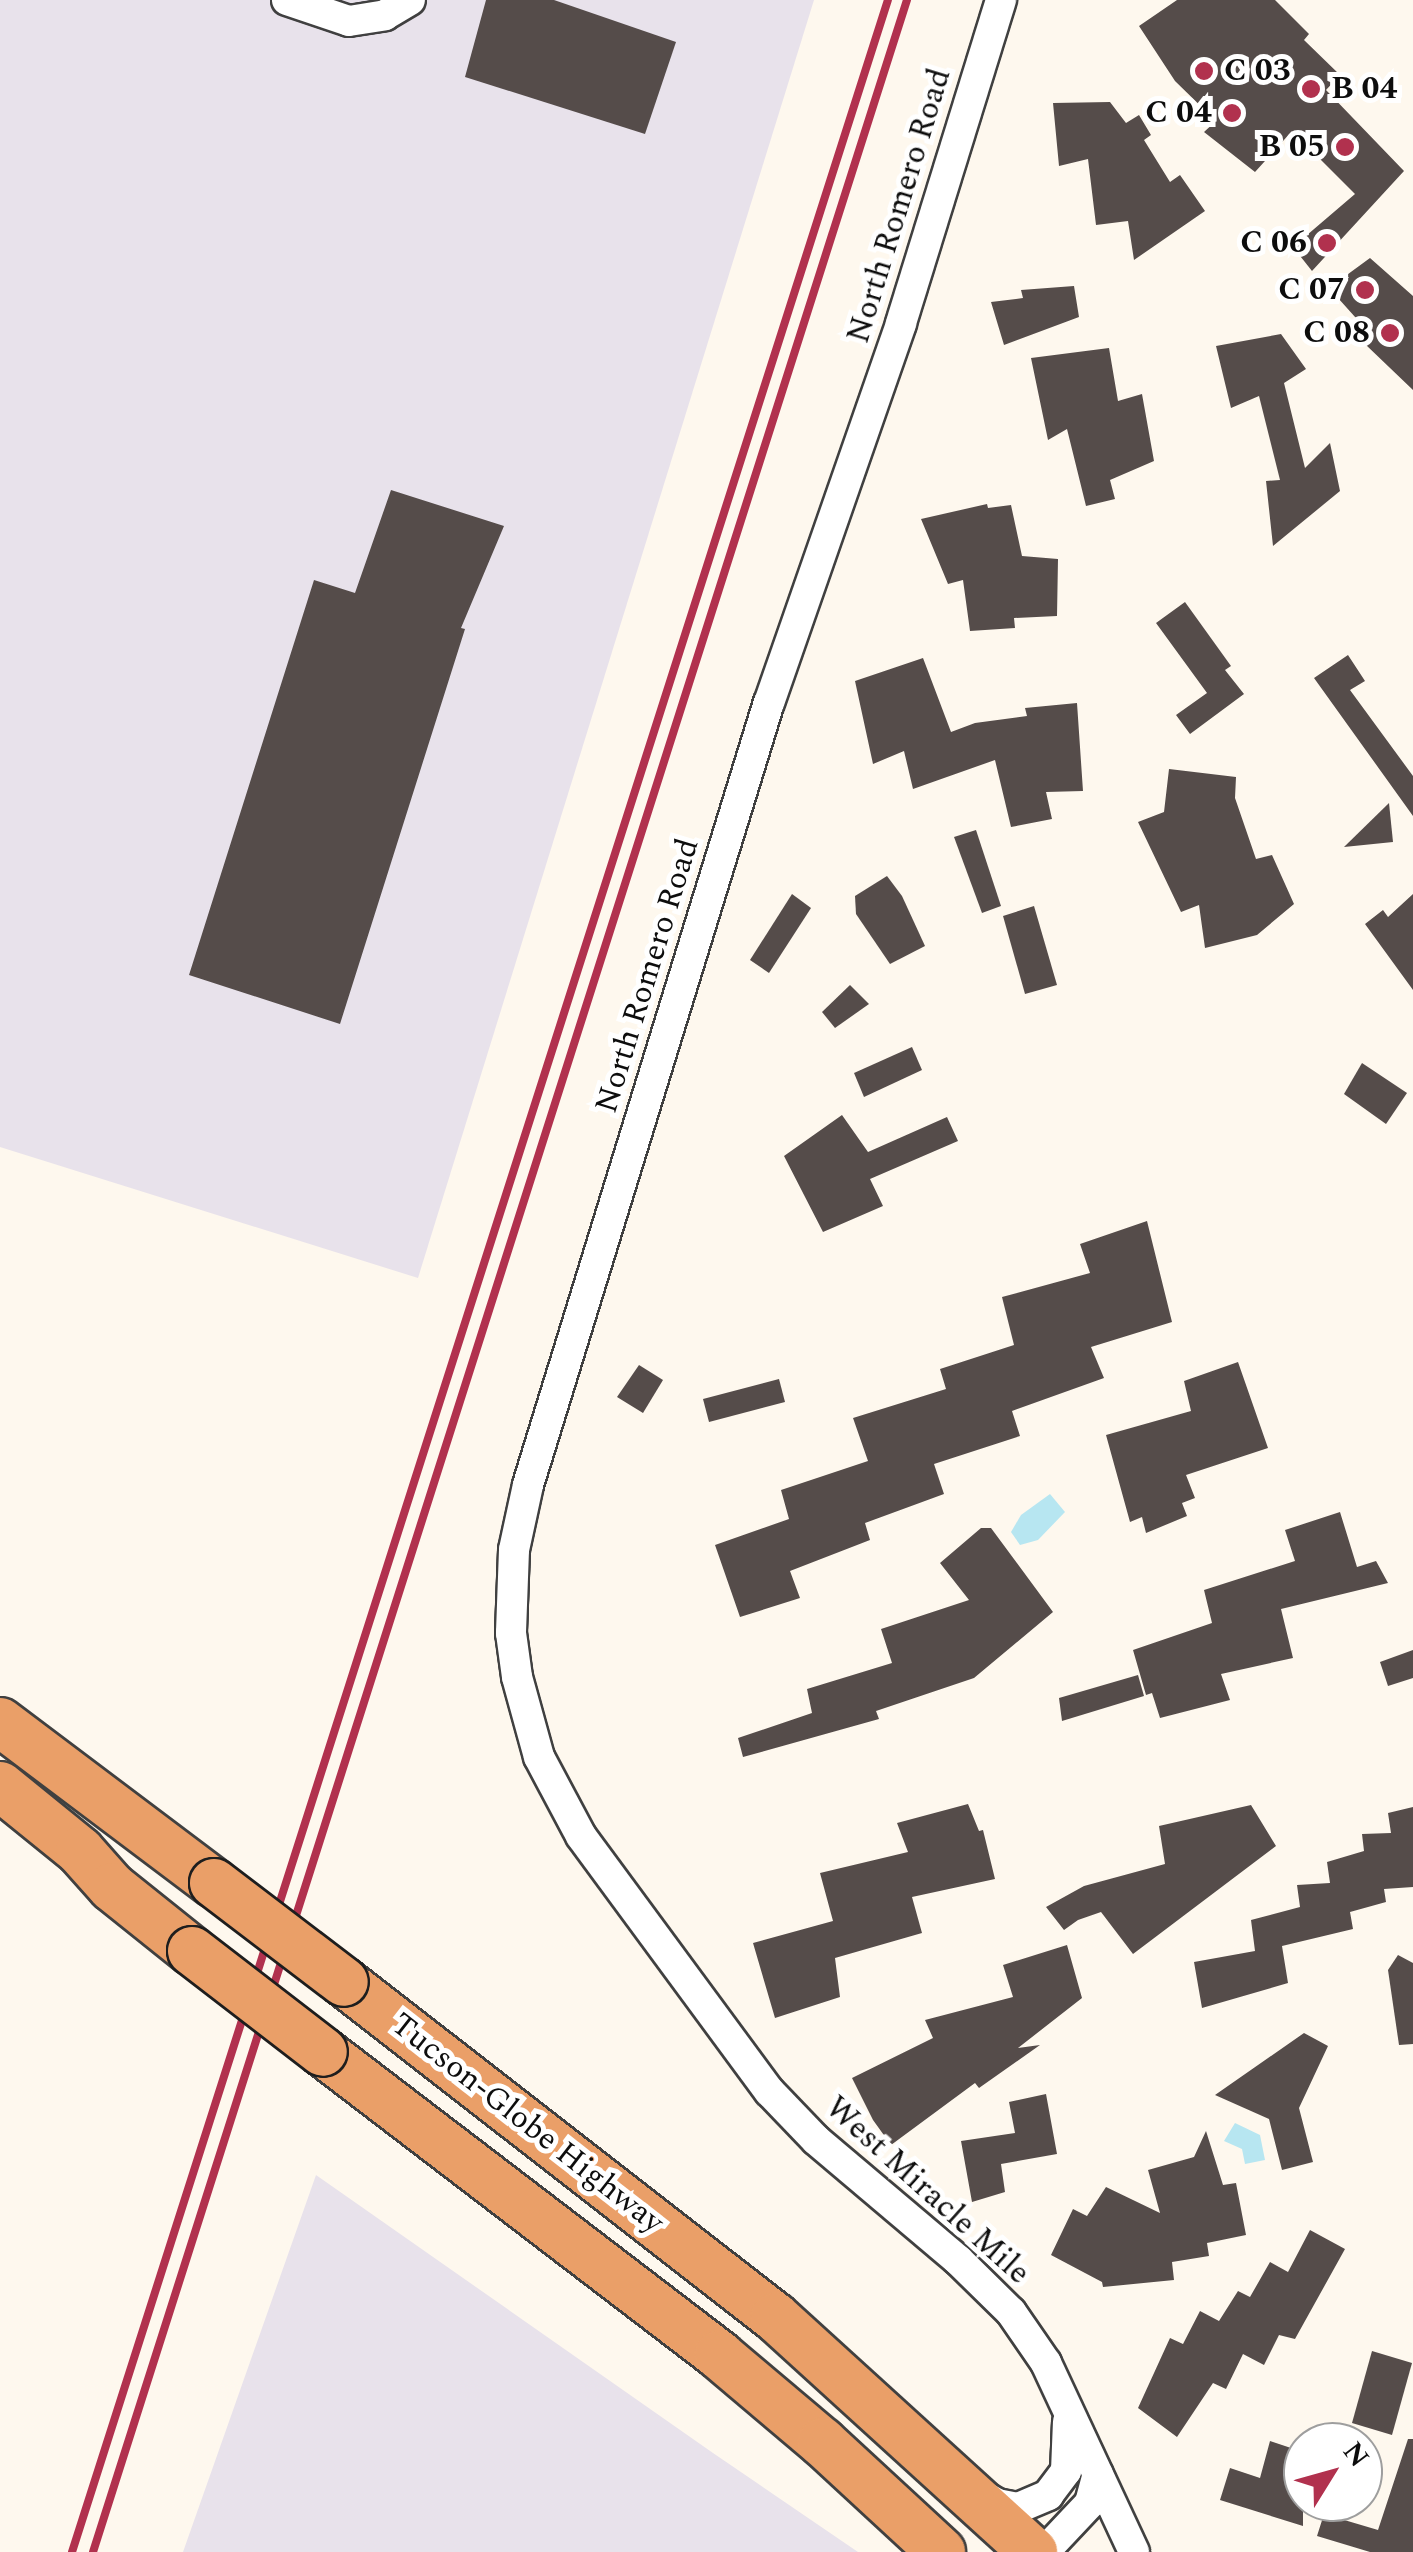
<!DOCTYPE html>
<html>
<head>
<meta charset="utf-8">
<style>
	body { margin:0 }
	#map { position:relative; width:1413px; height:2552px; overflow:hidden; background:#fef8ee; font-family:Spectral,serif }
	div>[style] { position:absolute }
	.industrial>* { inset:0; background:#e8e2eb }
	.water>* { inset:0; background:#b7e6f1 }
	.building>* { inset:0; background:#554c4a }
	.roads { filter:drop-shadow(2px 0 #404040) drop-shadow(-2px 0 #404040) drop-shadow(0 2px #404040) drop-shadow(0 -2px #404040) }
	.minor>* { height:30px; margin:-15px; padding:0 15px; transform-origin:15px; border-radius:15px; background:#fff }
	.trunk>* { height:48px; margin:-24px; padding:0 24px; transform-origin:24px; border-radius:24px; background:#ea9f68 }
	.rail>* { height:8px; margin:-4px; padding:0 4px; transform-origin:4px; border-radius:4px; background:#b1314e }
	.bridges { filter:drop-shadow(2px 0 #1e1e1e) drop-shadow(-2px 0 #1e1e1e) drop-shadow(0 2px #1e1e1e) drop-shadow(0 -2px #1e1e1e) }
	.trunk-bridge>* { height:48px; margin:-24px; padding:0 24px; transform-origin:24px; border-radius:24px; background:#ea9f68 }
	.dots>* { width:28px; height:28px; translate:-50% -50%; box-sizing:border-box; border:5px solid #fff; border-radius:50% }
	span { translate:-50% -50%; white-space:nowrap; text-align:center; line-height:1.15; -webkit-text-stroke:10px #fff; paint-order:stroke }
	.poi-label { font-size:32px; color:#0d0d0d; font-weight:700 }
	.left { translate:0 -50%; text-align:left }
	.right { translate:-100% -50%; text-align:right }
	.street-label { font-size:32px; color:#0d0d0d }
	.north { position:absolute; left:1283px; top:2422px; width:100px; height:100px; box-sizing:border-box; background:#fff; border:2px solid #9e9e9e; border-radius:50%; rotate:53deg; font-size:28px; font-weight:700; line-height:40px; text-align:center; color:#0d0d0d }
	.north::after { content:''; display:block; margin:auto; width:35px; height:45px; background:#b1314e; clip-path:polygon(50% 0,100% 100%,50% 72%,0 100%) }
</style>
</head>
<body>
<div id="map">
	<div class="industrial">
		<div style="clip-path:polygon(0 0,814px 0,418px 1278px,0 1147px)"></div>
		<div style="clip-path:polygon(316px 2175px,713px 2453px,858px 2552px,183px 2552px)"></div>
	</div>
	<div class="water">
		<div style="clip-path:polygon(1050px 1494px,1065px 1512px,1038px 1540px,1020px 1545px,1011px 1532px,1021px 1515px)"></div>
		<div style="clip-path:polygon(1235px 2123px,1260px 2135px,1265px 2160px,1245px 2164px,1242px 2149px,1224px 2141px)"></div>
	</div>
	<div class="building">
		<div style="clip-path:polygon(486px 0,554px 0,676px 42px,645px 134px,465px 77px)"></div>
		<div style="clip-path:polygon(1177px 0,1275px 0,1309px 34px,1304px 40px,1340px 75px,1326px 90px,1404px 171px,1312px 271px,1293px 247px,1355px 194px,1292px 131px,1255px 172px,1204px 132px,1216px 121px,1175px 81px,1139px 26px)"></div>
		<div style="clip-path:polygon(1110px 102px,1126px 123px,1139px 115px,1151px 135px,1144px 140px,1170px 182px,1180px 175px,1205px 211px,1134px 260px,1128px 221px,1096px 225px,1088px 159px,1059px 166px,1053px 103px)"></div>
		<div style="clip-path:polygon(1370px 258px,1413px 296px,1413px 390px,1366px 345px,1373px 337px,1329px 288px)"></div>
		<div style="clip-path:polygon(1074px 286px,1079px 317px,1004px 345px,991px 302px,1023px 298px,1021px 290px)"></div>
		<div style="clip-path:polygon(1281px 334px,1306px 369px,1284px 383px,1305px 468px,1330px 443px,1340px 491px,1273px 546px,1266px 481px,1280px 480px,1259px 396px,1231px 408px,1216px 346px)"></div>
		<div style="clip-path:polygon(1109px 348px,1118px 401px,1142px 394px,1154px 461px,1110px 480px,1115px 499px,1086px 506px,1067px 429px,1048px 440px,1031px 358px)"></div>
		<div style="clip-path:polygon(391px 490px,504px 526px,461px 628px,465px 629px,340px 1024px,189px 975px,314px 580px,355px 593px)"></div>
		<div style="clip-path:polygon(987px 504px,988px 508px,1011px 505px,1022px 556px,1058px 559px,1057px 616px,1014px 618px,1015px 628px,970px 631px,963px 580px,948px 584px,921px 519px)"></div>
		<div style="clip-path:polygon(1185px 602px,1231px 666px,1225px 670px,1244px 694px,1190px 734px,1176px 715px,1207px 693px,1156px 623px)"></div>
		<div style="clip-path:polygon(1348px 655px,1365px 681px,1350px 690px,1413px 776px,1413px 816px,1314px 678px)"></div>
		<div style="clip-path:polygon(923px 658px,951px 732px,975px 723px,1027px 716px,1025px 708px,1077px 703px,1083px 791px,1046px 792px,1052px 819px,1011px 827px,995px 760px,913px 789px,904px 751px,873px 764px,855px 681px)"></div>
		<div style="clip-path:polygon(1169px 769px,1236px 777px,1235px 798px,1256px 859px,1272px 855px,1294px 904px,1257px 935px,1205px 948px,1199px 905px,1181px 912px,1138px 822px,1164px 812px)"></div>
		<div style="clip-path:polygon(1389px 803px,1393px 842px,1344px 847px)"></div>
		<div style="clip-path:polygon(976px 830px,1001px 906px,982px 913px,954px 837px)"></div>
		<div style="clip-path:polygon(887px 876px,902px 896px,925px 946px,890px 964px,856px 914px,855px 896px)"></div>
		<div style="clip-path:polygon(792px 894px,811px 908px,769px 973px,750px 960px)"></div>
		<div style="clip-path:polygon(1413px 894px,1413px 990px,1365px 924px,1383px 910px,1388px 917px)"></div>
		<div style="clip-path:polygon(1034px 906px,1057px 985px,1025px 994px,1003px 916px)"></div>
		<div style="clip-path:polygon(850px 985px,869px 1004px,835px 1028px,822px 1012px)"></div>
		<div style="clip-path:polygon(912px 1047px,922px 1070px,864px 1097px,854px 1073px)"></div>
		<div style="clip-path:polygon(1362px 1063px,1407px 1093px,1386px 1124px,1344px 1094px)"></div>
		<div style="clip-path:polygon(842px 1115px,868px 1152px,947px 1117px,958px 1141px,870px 1179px,883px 1206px,823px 1232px,784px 1156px)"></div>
		<div style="clip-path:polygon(1147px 1221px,1172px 1322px,1091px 1347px,1104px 1378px,1012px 1411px,1020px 1436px,934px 1464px,944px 1494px,865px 1523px,870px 1540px,790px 1571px,800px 1598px,740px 1617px,715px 1545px,789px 1519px,781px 1490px,868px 1461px,853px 1418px,946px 1389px,940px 1369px,1014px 1345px,1002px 1297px,1090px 1273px,1080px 1244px)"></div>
		<div style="clip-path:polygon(1238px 1362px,1268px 1448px,1186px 1475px,1195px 1498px,1182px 1503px,1187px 1516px,1146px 1533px,1142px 1517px,1130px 1522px,1106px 1435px,1191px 1411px,1184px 1381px)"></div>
		<div style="clip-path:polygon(639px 1365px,663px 1380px,643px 1413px,617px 1397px)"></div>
		<div style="clip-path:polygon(779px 1379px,785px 1402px,709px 1422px,703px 1399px)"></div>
		<div style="clip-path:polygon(1340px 1512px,1357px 1567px,1376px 1561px,1388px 1583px,1281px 1609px,1293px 1658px,1221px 1674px,1230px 1700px,1160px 1718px,1152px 1693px,1146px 1695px,1133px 1650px,1212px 1623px,1204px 1590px,1295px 1561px,1285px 1530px)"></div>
		<div style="clip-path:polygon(981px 1528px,991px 1528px,1053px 1612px,974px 1678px,876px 1711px,879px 1719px,743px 1757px,738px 1738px,812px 1713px,807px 1689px,892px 1663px,881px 1629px,969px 1600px,940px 1563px)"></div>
		<div style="clip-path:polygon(1413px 1650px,1413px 1678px,1388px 1686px,1380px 1662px)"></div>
		<div style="clip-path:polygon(1138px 1675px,1144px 1696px,1062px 1721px,1059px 1698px)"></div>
		<div style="clip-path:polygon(968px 1804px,979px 1831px,983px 1830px,995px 1879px,912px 1897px,922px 1933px,835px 1958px,840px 1997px,775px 2018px,753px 1943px,833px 1921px,820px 1873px,908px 1852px,897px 1823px)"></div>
		<div style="clip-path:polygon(1251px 1805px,1276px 1846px,1133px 1954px,1101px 1912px,1078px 1920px,1064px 1930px,1046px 1907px,1084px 1886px,1165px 1864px,1159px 1826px)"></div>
		<div style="clip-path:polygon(1413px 1807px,1413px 1887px,1384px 1889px,1386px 1902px,1350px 1912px,1353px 1929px,1282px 1946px,1288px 1983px,1202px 2008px,1194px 1962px,1255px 1951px,1251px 1920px,1300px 1907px,1297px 1885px,1330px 1883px,1327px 1862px,1364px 1851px,1362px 1834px,1391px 1833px,1388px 1813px)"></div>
		<div style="clip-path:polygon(1067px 1945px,1082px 1998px,1018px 2048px,1040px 2045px,979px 2088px,975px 2083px,891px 2145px,873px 2120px,852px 2078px,933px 2038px,925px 2020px,1013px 1997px,1003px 1965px)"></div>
		<div style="clip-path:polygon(1398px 1955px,1413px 1963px,1413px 2044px,1399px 2045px,1388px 1970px)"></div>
		<div style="clip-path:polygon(1304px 2033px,1328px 2046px,1299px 2108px,1313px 2162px,1282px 2170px,1269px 2119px,1215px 2095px)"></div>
		<div style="clip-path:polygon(1046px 2094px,1057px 2154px,1001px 2164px,1005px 2192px,972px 2202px,961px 2141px,1015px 2133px,1009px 2102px)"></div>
		<div style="clip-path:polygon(1206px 2131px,1223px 2185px,1236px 2183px,1246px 2235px,1207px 2243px,1209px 2256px,1172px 2262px,1174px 2280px,1103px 2287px,1102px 2282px,1051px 2255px,1073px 2209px,1087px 2216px,1106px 2187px,1160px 2213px,1148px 2170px,1194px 2157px)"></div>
		<div style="clip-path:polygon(1310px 2230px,1345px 2249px,1295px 2339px,1279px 2335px,1264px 2365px,1243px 2354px,1226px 2389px,1213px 2383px,1177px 2437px,1138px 2408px,1170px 2338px,1183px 2344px,1200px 2311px,1219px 2321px,1238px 2291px,1250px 2297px,1270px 2262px,1288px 2272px)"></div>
		<div style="clip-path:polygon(1372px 2351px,1412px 2363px,1392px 2435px,1352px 2423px)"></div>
		<div style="clip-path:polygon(1408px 2439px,1413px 2439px,1413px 2552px,1370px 2552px,1317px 2536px,1324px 2514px,1378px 2530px)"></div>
		<div style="clip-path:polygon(1270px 2441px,1303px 2452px,1303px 2526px,1220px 2500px,1230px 2468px,1260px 2478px)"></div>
	</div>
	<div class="roads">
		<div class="minor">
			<div style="left:287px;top:0;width:65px;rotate:18.7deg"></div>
			<div style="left:349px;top:21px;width:36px;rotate:-9deg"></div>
			<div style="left:385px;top:15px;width:29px;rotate:-31deg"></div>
			<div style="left:1001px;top:0;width:339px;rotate:107.2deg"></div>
			<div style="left:901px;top:324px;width:400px;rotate:109.2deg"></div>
			<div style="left:769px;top:702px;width:819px;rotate:107.11deg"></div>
			<div style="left:528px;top:1485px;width:66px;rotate:102.2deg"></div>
			<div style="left:514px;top:1550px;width:83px;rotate:92.1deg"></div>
			<div style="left:511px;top:1633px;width:44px;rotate:82.2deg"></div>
			<div style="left:517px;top:1677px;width:83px;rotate:74.6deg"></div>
			<div style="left:539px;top:1757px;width:89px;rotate:62deg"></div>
			<div style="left:581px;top:1836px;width:318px;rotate:53.6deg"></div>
			<div style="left:770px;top:2092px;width:66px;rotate:46.2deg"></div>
			<div style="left:816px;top:2140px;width:186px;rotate:40.2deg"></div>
			<div style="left:958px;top:2260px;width:74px;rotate:44.5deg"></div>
			<div style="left:1011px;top:2312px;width:62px;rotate:55.5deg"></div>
			<div style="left:1046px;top:2363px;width:208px;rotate:65deg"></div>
			<div style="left:980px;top:2494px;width:20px;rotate:30deg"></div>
			<div style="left:997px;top:2504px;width:21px;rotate:11deg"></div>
			<div style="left:1018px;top:2508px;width:33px;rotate:-23deg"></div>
			<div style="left:1048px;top:2495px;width:30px;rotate:-53deg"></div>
			<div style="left:1066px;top:2471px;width:49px;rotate:-87.7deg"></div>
			<div style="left:1044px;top:2552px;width:67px;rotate:-46.8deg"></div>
			<div style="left:1090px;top:2503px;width:30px;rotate:-75deg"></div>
		</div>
		<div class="trunk">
			<div style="left:0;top:1722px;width:268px;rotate:37deg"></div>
			<div style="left:0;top:1786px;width:103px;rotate:39.1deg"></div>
			<div style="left:80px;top:1851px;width:48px;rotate:48.4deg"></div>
			<div style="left:112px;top:1887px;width:102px;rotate:38.7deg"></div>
			<div style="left:344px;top:1982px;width:546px;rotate:37.86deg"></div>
			<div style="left:775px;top:2317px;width:349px;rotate:42.3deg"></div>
			<div style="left:323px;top:2052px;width:499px;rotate:37.4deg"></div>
			<div style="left:719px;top:2355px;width:135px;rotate:40.2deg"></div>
			<div style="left:822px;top:2442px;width:162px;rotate:42.7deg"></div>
		</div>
	</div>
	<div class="rail">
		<div style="left:72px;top:2552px;width:2679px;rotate:-72.27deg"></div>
		<div style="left:93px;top:2552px;width:2679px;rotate:-72.31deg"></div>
	</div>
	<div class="bridges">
		<div class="trunk-bridge">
			<div style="left:214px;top:1883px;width:163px;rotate:37.3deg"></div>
			<div style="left:192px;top:1951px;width:165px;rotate:37.6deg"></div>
		</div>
	</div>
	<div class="dots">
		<div style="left:1204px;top:71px;background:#b1314e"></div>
		<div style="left:1311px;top:89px;background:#b1314e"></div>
		<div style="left:1232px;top:113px;background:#b1314e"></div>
		<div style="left:1345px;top:147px;background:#b1314e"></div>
		<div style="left:1327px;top:243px;background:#b1314e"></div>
		<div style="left:1365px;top:290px;background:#b1314e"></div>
		<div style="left:1390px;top:333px;background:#b1314e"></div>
	</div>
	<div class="poi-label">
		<span class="left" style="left:1224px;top:71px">C 03</span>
		<span class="left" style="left:1331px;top:89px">B 04</span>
		<span class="right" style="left:1212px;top:113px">C 04</span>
		<span class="right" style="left:1325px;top:147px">B 05</span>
		<span class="right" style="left:1307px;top:243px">C 06</span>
		<span class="right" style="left:1345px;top:290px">C 07</span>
		<span class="right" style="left:1370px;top:333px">C 08</span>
	</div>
	<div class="street-label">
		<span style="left:900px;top:206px;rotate:-73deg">North Romero Road</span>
		<span style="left:648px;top:976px;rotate:-73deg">North Romero Road</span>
		<span style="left:527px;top:2124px;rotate:38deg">Tucson-Globe Highway</span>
		<span style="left:927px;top:2191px;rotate:42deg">West Miracle Mile</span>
	</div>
	<div class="north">N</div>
</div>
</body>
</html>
